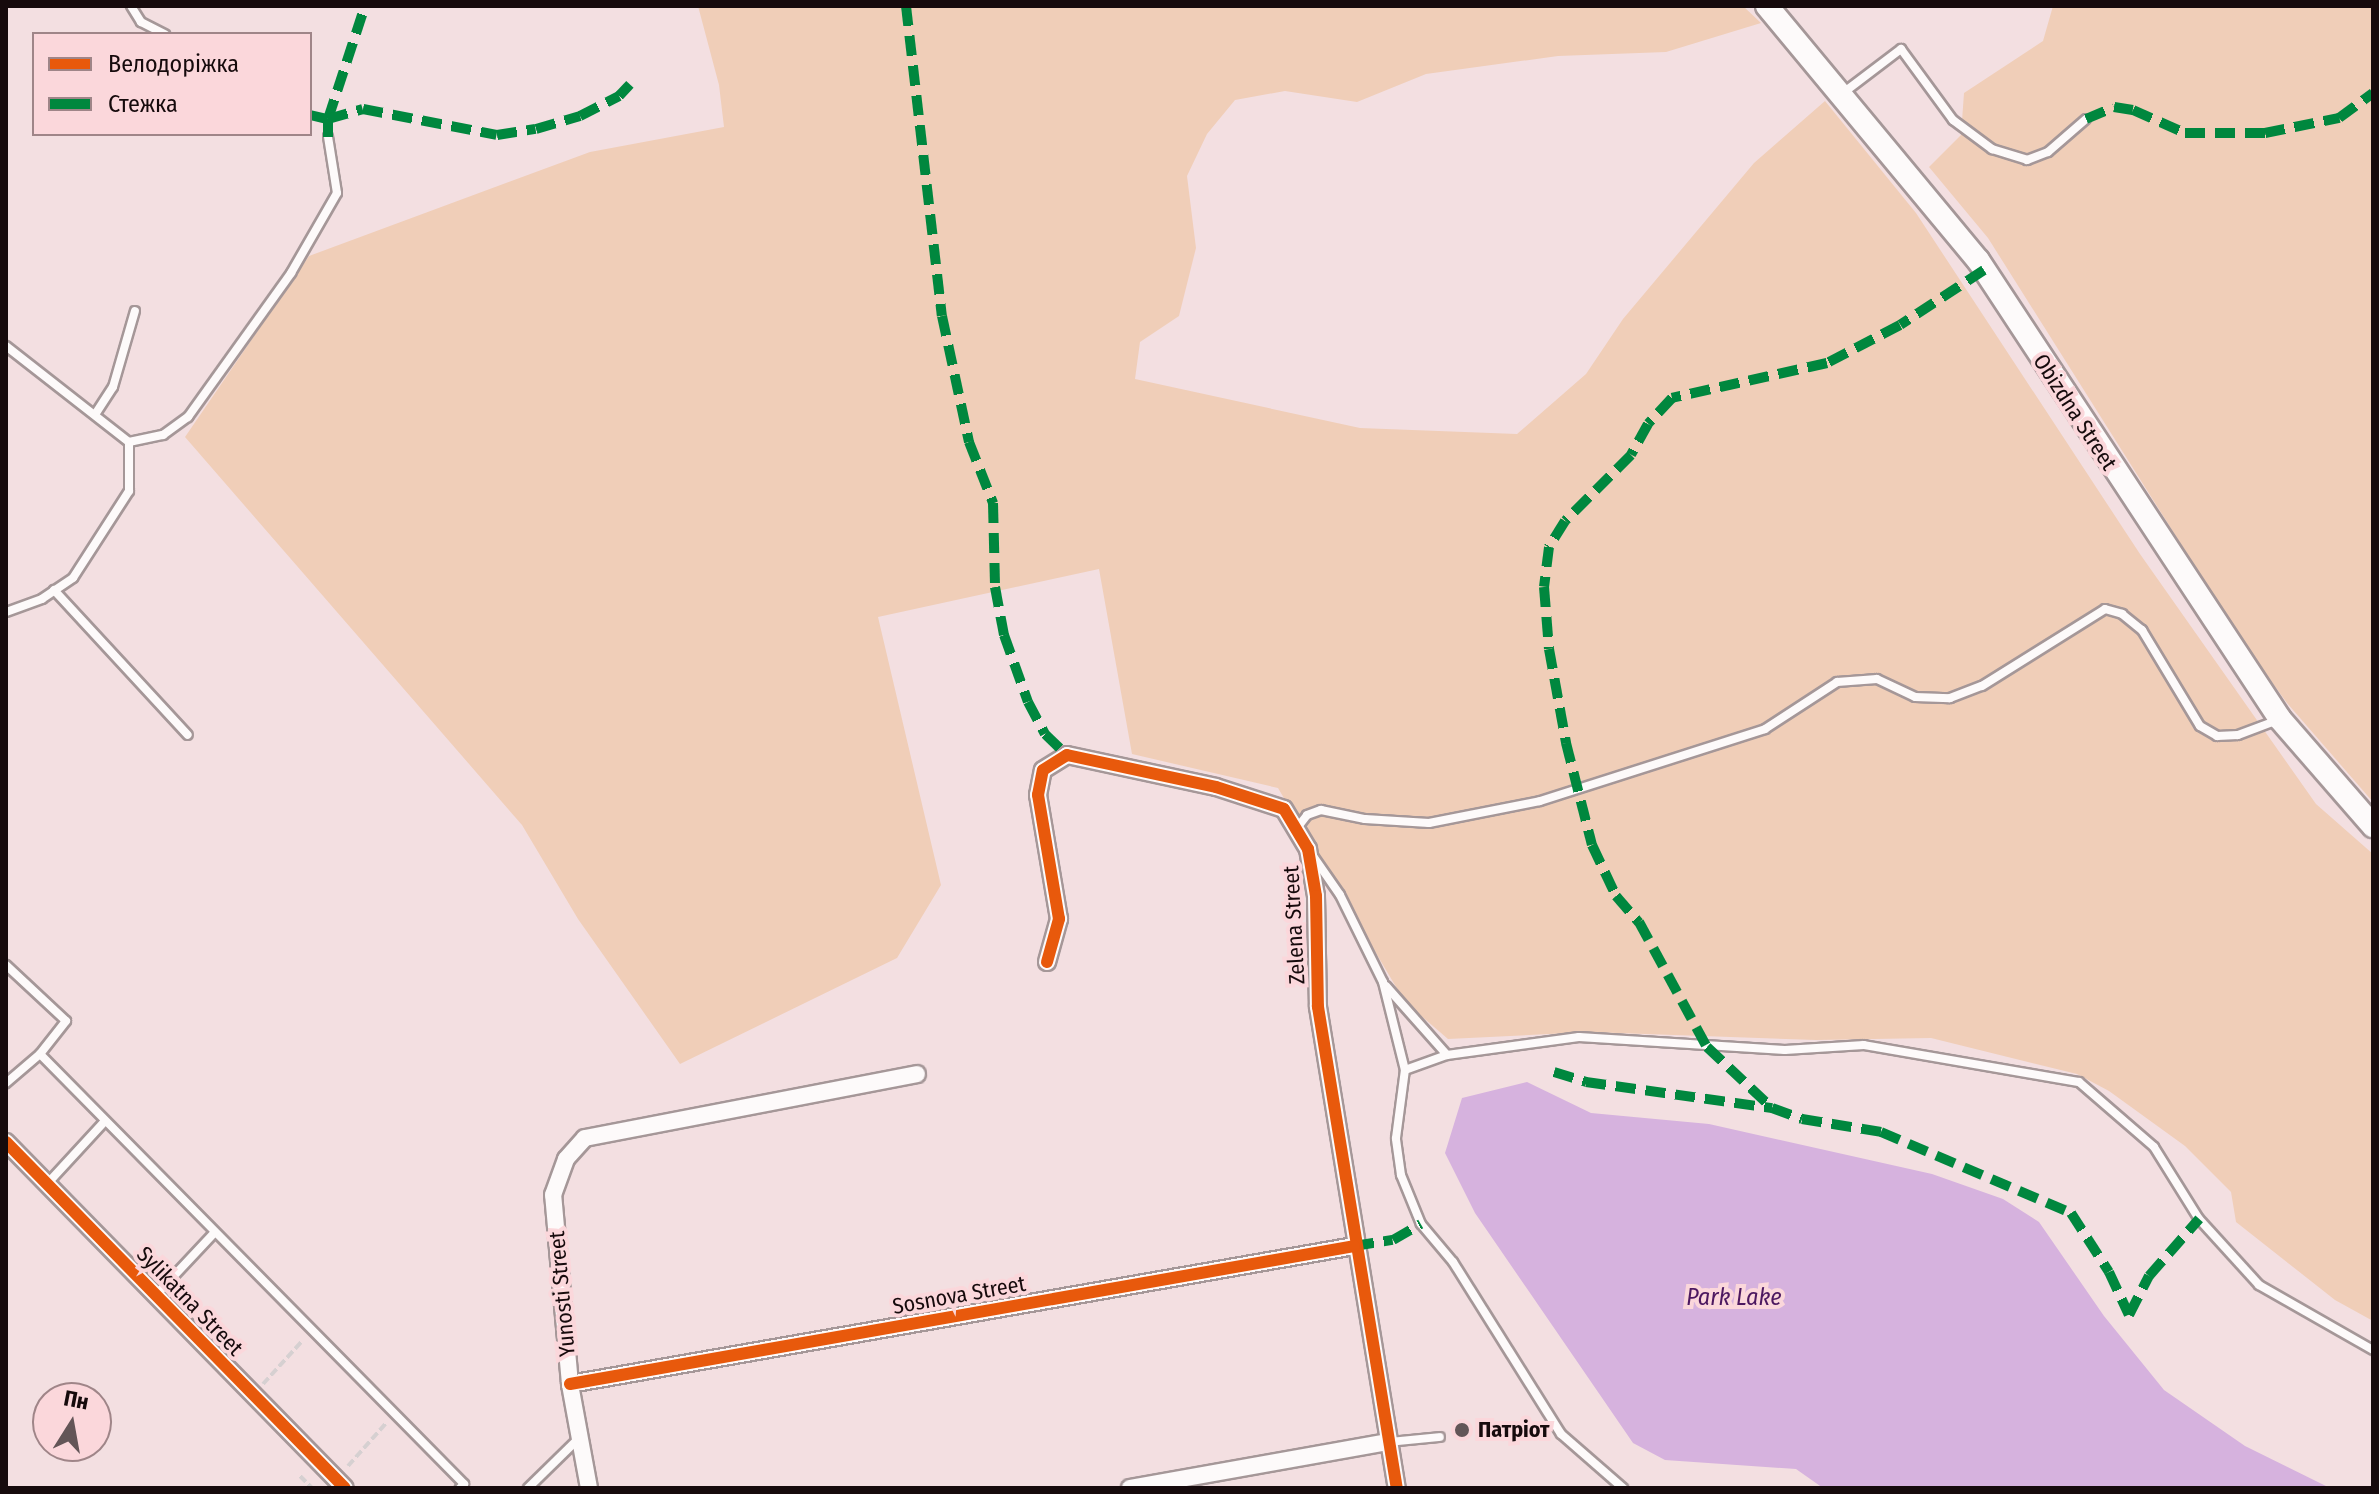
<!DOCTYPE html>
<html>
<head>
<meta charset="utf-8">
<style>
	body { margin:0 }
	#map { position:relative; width:2379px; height:1494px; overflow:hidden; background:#f3dfe1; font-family:"Fira Sans Condensed",sans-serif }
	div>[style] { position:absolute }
	.green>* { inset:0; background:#f0ceb8 }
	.water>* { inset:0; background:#d6b2de }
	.path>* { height:4px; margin-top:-2px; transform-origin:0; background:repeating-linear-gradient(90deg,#d6d0d1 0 8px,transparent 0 12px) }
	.roads { filter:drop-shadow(2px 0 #a59798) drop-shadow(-2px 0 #a59798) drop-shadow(0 2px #a59798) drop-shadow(0 -2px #a59798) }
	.lane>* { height:8px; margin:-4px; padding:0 4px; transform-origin:4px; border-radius:4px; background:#fdfafa }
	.street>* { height:16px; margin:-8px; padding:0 8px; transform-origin:8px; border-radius:8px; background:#fdfafa }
	.secondary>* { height:22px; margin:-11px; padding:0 11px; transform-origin:11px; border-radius:11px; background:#fdfafa }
	.quiet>* { height:10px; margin-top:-5px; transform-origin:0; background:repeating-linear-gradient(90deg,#00873e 0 20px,transparent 0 30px) }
	.cycleway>* { height:12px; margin:-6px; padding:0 6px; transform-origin:6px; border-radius:6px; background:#e8590c }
	.dots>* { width:22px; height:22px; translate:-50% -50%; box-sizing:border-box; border:4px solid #fbd7db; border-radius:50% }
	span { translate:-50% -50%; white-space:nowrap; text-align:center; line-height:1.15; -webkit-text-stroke:8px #fbd7db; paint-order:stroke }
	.street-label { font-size:22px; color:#160a0c }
	.poi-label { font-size:22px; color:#160a0c; font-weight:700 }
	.left { translate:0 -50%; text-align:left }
	.water-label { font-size:24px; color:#4d1860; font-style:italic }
	.frame { position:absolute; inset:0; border:8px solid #160a0c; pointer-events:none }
	.legend { position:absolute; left:32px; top:32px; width:280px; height:104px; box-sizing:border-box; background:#fbd7db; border:2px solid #9f8588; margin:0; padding:10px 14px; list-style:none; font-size:24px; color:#160a0c }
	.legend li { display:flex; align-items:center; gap:16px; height:40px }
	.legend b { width:40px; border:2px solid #9f8588 }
	.north { position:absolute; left:32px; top:1382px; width:80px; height:80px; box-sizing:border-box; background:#fbd7db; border:2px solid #9f8588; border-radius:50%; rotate:11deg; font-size:22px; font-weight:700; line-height:32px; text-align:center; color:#160a0c }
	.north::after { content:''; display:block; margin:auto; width:28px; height:36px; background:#635557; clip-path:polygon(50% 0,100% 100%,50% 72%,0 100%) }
</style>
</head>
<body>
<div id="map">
	<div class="green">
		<div style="clip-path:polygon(698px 6px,1743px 6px,1761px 23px,1666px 52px,1558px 56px,1426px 74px,1357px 102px,1285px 91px,1235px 100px,1207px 134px,1187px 176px,1196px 248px,1179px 316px,1140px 342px,1135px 379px,1360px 428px,1517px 434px,1586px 374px,1623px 319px,1754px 163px,1825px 101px,1916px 213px,2140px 554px,2316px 804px,2373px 854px,2373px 1321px,2335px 1300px,2236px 1222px,2231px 1192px,2185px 1146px,2109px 1091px,2077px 1074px,1931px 1038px,1816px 1040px,1589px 1032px,1448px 1039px,1405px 1002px,1278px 788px,1132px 754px,1099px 569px,878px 617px,941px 885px,897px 958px,680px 1064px,578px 919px,522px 825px,185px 437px,309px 256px,590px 152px,724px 127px,719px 85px)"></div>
		<div style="clip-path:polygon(2053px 6px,2373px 6px,2373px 802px,2287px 703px,2242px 641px,1988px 238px,1929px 167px,1961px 135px,1964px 93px,2043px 41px)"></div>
	</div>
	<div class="water">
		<div style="clip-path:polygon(1527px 1082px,1591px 1113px,1709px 1124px,1932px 1174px,2003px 1199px,2039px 1222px,2104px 1316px,2164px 1390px,2245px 1446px,2330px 1488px,1823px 1488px,1796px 1469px,1665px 1460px,1633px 1443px,1475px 1213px,1445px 1153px,1462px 1098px)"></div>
	</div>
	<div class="path">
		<div style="left:263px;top:1384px;width:59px;rotate:-47.7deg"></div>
		<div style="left:348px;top:1466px;width:59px;rotate:-48.4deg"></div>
		<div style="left:300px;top:1476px;width:17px;rotate:45deg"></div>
	</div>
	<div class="roads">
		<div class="lane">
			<div style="left:131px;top:6px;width:19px;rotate:58deg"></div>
			<div style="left:141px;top:22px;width:27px;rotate:27deg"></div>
			<div style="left:1843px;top:93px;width:73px;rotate:-37.2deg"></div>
			<div style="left:1901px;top:49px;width:88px;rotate:53.8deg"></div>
			<div style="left:1953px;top:120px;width:49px;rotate:36.6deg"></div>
			<div style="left:1992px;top:149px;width:37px;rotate:17deg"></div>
			<div style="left:2027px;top:160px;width:22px;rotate:-21deg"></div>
			<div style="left:2048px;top:152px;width:50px;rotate:-41deg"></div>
			<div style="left:6px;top:346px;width:156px;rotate:38deg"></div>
			<div style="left:129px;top:442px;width:49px;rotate:90deg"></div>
			<div style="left:129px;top:491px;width:103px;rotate:122.8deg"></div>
			<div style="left:73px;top:578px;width:37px;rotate:146deg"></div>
			<div style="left:42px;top:599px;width:38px;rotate:160deg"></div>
			<div style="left:96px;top:413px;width:31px;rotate:-57deg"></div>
			<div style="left:113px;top:387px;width:79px;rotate:-73.9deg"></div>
			<div style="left:129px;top:442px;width:35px;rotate:-12deg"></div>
			<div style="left:163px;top:435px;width:31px;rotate:-36deg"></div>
			<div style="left:188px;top:417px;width:177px;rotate:-54.4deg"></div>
			<div style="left:291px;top:273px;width:92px;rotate:-60.1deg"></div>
			<div style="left:337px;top:193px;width:57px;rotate:-99.1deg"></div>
			<div style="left:54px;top:590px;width:197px;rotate:47.3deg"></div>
			<div style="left:1297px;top:828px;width:16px;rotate:-52deg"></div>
			<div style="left:1307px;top:815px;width:15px;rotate:-20deg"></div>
			<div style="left:1321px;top:810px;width:45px;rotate:11.6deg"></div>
			<div style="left:1365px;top:819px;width:64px;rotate:3.6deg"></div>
			<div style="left:1429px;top:823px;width:113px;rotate:-11.2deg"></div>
			<div style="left:1540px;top:801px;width:236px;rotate:-17.7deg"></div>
			<div style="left:1765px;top:729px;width:86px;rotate:-33.1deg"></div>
			<div style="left:1837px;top:682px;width:40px;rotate:-4.3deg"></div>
			<div style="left:1877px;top:679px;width:42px;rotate:25.3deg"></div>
			<div style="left:1915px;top:697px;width:35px;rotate:2deg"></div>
			<div style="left:1950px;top:698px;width:34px;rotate:-21deg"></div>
			<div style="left:1982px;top:686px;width:145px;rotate:-32deg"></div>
			<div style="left:2105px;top:609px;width:18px;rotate:16deg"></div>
			<div style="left:2122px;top:614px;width:26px;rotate:39deg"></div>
			<div style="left:2142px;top:630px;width:112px;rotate:58.9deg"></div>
			<div style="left:2200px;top:726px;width:20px;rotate:30deg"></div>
			<div style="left:2217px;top:736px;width:21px;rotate:-3deg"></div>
			<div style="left:2238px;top:735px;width:43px;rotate:-20.6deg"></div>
			<div style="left:1313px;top:856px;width:47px;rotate:55.3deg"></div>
			<div style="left:1340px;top:895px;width:97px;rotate:63.7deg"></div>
			<div style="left:1383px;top:982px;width:91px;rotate:76deg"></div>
			<div style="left:6px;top:965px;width:82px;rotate:43deg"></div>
			<div style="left:66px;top:1021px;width:42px;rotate:128.2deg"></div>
			<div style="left:40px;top:1054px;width:45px;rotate:139.5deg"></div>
			<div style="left:1386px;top:986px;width:92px;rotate:48.5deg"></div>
			<div style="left:40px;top:1054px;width:604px;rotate:45.4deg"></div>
			<div style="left:464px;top:1484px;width:6px;rotate:135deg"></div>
			<div style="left:47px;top:1184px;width:84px;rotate:-47.4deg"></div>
			<div style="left:156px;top:1295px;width:83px;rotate:-46.9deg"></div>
			<div style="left:1389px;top:1442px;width:51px;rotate:-5.6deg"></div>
			<div style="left:528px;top:1488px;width:71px;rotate:-44.4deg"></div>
			<div style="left:1623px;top:1488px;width:82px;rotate:-138.9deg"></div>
			<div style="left:1561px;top:1434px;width:203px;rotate:-122.1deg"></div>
			<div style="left:1453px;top:1262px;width:50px;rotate:-130.1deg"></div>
			<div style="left:1421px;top:1224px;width:53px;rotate:-112.2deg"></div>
			<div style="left:1401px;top:1175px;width:37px;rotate:-98deg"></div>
			<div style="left:1396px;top:1138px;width:69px;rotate:-82.5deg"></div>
			<div style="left:1405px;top:1070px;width:45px;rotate:-19.7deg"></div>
			<div style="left:1447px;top:1055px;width:133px;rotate:-7.8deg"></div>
			<div style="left:1579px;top:1037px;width:206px;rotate:3.6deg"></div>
			<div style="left:1785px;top:1050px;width:79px;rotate:-3.6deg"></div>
			<div style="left:1864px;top:1045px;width:218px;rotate:9.8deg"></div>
			<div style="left:2079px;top:1082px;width:99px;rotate:40.9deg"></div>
			<div style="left:2154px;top:1147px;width:85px;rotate:58deg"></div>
			<div style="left:2199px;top:1219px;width:89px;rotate:47.7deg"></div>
			<div style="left:2259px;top:1285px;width:131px;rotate:29.7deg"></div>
		</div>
		<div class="street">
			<div style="left:1047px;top:962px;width:45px;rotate:-74.4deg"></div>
			<div style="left:1059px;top:919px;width:126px;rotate:-99.6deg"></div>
			<div style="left:1038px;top:795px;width:25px;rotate:-79deg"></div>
			<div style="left:1043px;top:770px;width:28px;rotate:-32deg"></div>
			<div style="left:1067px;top:755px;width:152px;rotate:12.1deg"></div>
			<div style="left:1216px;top:787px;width:71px;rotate:17.9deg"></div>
			<div style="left:1284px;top:809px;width:47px;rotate:59deg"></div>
			<div style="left:1308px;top:849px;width:48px;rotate:80.3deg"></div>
			<div style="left:1316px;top:896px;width:111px;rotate:89deg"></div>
			<div style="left:1318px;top:1007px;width:487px;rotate:80.7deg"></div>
			<div style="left:6px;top:1142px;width:484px;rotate:45.6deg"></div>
			<div style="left:570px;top:1384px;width:796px;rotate:-9.98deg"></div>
			<div style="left:589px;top:1488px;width:106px;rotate:-100.4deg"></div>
			<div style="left:570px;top:1384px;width:190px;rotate:-95.1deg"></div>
			<div style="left:553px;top:1195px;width:38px;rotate:-70deg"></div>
			<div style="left:566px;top:1159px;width:28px;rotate:-48deg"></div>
			<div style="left:585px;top:1138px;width:338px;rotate:-10.9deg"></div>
			<div style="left:1130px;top:1488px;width:263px;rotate:-10.1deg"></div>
		</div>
		<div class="secondary">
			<div style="left:1767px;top:6px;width:330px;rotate:50.3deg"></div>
			<div style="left:1978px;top:260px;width:549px;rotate:56.66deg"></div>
			<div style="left:2280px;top:719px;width:142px;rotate:49deg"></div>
		</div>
	</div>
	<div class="quiet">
		<div style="left:906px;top:6px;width:312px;rotate:83.4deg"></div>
		<div style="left:942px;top:316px;width:129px;rotate:77.9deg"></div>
		<div style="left:969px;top:442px;width:66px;rotate:68.5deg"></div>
		<div style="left:993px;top:503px;width:84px;rotate:88.6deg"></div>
		<div style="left:995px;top:587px;width:49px;rotate:79.4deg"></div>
		<div style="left:1004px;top:635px;width:71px;rotate:70.3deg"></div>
		<div style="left:1028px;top:702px;width:36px;rotate:62deg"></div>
		<div style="left:1045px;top:734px;width:30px;rotate:44deg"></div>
		<div style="left:310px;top:115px;width:18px;rotate:13deg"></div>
		<div style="left:328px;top:119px;width:119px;rotate:-71.9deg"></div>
		<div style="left:2086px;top:119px;width:30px;rotate:-23deg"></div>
		<div style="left:2114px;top:107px;width:19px;rotate:9deg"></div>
		<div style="left:2133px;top:110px;width:57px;rotate:23.9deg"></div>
		<div style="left:2185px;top:133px;width:80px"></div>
		<div style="left:2265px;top:133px;width:76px;rotate:-11.5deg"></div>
		<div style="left:2339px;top:118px;width:42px;rotate:-36.3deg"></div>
		<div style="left:328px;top:137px;width:18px;rotate:-90deg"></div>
		<div style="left:328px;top:119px;width:36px;rotate:-16deg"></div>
		<div style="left:363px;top:109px;width:136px;rotate:11deg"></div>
		<div style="left:497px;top:135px;width:39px;rotate:-9deg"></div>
		<div style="left:536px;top:129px;width:46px;rotate:-16.5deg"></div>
		<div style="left:580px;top:116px;width:44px;rotate:-27.1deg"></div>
		<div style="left:619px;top:96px;width:16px;rotate:-47deg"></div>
		<div style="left:1984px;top:270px;width:100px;rotate:146.8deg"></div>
		<div style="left:1900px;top:325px;width:82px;rotate:152.5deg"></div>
		<div style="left:1827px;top:363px;width:159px;rotate:167.3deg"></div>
		<div style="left:1672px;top:398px;width:35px;rotate:133deg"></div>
		<div style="left:1648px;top:424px;width:35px;rotate:119deg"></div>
		<div style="left:1631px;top:455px;width:93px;rotate:135deg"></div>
		<div style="left:1565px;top:521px;width:31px;rotate:122deg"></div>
		<div style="left:1549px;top:547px;width:40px;rotate:97.1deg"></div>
		<div style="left:1544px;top:587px;width:62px;rotate:85.4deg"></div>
		<div style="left:1549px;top:649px;width:96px;rotate:79.7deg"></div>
		<div style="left:1566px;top:743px;width:105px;rotate:75.7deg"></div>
		<div style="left:1592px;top:845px;width:56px;rotate:64.8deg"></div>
		<div style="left:1616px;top:896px;width:35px;rotate:49deg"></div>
		<div style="left:1639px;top:922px;width:142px;rotate:61.5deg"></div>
		<div style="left:1707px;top:1047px;width:89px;rotate:43.2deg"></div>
		<div style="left:1772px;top:1108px;width:32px;rotate:20deg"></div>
		<div style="left:1802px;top:1119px;width:80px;rotate:9.3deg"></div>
		<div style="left:1881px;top:1132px;width:207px;rotate:23.1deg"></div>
		<div style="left:2071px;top:1213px;width:70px;rotate:57.2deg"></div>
		<div style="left:2109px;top:1272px;width:47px;rotate:65.1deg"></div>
		<div style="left:2129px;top:1315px;width:44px;rotate:-62.9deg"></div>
		<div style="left:2149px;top:1276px;width:76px;rotate:-48.7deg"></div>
		<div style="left:1554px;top:1072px;width:34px;rotate:17deg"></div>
		<div style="left:1586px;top:1082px;width:188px;rotate:8deg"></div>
		<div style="left:1354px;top:1246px;width:39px;rotate:-9deg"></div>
		<div style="left:1393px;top:1240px;width:32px;rotate:-30deg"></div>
	</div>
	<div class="cycleway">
		<div style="left:1047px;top:962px;width:45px;rotate:-74.4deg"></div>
		<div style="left:1059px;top:919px;width:126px;rotate:-99.6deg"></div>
		<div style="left:1038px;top:795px;width:25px;rotate:-79deg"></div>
		<div style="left:1043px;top:770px;width:28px;rotate:-32deg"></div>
		<div style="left:1067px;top:755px;width:152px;rotate:12.1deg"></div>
		<div style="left:1216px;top:787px;width:71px;rotate:17.9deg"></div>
		<div style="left:1284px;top:809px;width:47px;rotate:59deg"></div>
		<div style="left:1308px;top:849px;width:48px;rotate:80.3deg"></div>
		<div style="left:1316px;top:896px;width:111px;rotate:89deg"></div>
		<div style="left:1318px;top:1007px;width:487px;rotate:80.7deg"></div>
		<div style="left:6px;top:1142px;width:484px;rotate:45.6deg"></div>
		<div style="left:570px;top:1384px;width:796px;rotate:-9.98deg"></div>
	</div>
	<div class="dots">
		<div style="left:1462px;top:1430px;background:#635557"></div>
	</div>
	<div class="street-label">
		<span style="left:2075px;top:412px;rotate:57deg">Obizdna Street</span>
		<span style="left:1294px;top:925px;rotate:-93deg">Zelena Street</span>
		<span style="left:562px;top:1294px;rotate:-95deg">Yunosti Street</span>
		<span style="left:959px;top:1295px;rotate:-10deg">Sosnova Street</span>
		<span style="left:190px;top:1301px;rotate:46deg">Sylikatna Street</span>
	</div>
	<div class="poi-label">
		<span class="left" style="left:1478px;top:1430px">Патріот</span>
	</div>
	<div class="water-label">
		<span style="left:1734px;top:1298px">Park Lake</span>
	</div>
	<div class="frame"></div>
	<ul class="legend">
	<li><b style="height:10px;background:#e8590c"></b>Велодоріжка</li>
	<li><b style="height:10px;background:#00873e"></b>Стежка</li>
	</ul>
	<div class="north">Пн</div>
</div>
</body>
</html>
